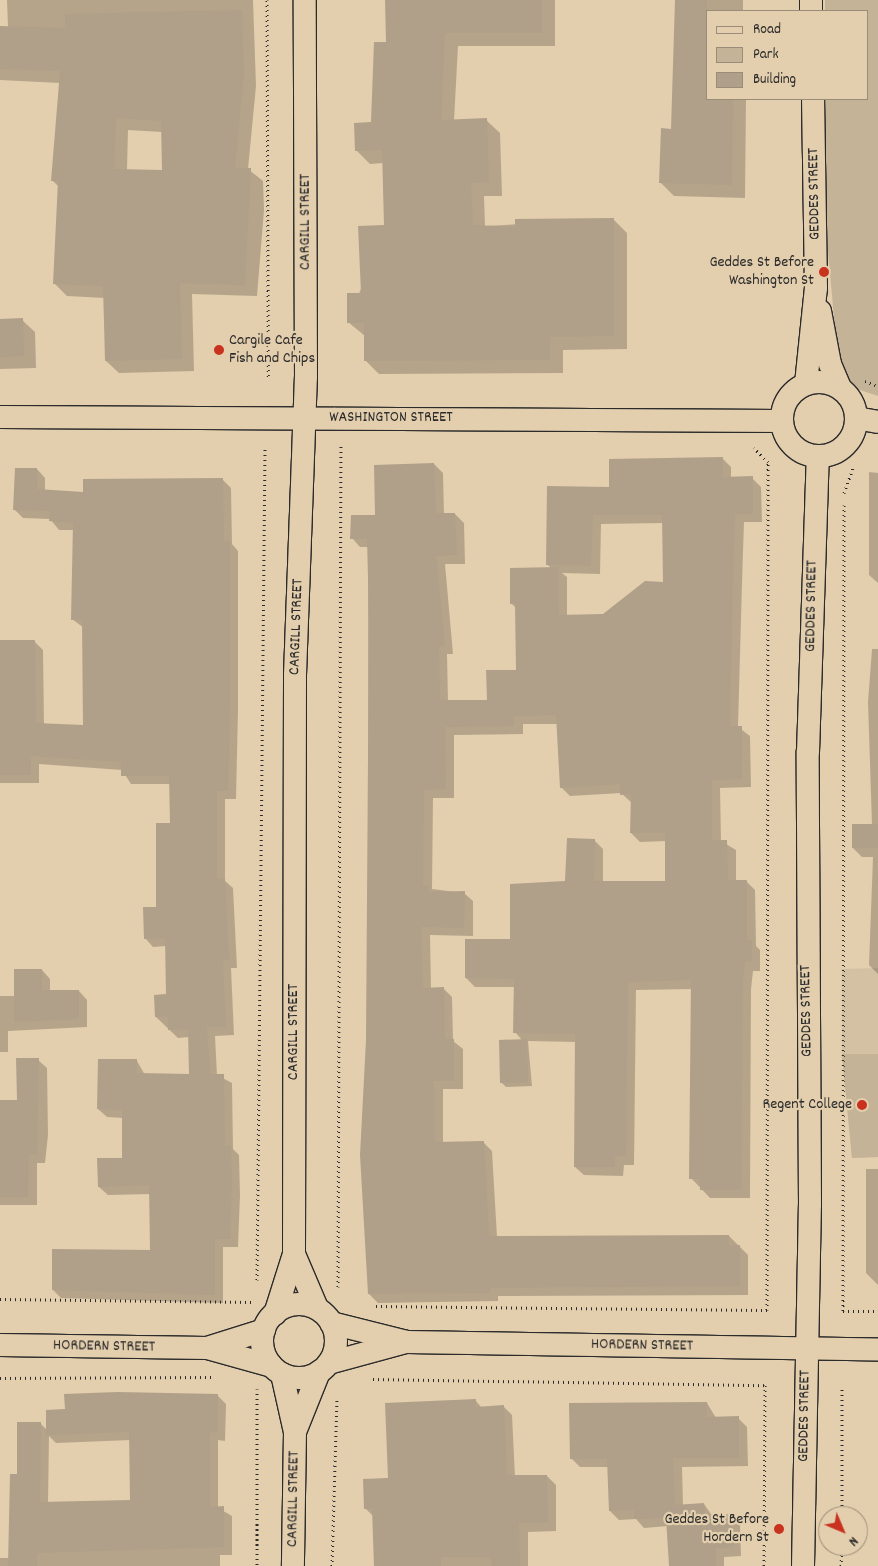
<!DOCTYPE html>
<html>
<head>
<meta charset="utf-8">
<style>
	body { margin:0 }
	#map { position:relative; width:878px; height:1566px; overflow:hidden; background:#e3cead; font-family:Dekko,sans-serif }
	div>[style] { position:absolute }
	.built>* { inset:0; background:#d4c0a2 }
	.green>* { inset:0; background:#c5b398 }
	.shadow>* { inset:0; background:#0003 }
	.building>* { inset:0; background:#b0a089 }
	.path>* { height:3px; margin-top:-1.5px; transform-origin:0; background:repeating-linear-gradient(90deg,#2b2b2b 0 1px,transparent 0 5px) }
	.roads { filter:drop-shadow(1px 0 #2b2b2b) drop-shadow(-1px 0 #2b2b2b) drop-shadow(0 1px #2b2b2b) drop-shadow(0 -1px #2b2b2b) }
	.minor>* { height:22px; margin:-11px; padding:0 11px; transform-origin:11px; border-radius:11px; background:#e3cead }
	.minor>.ring { margin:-11px; padding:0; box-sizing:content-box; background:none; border:22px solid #e3cead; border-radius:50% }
	.dots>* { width:14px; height:14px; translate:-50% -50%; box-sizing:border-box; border:2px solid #e3cead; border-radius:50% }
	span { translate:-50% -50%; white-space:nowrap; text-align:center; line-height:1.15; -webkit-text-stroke:4.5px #e3cead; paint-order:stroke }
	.street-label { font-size:16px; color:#2b2b2b }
	.poi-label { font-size:16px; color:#2b2b2b }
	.right { translate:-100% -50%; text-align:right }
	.left { translate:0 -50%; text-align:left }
	.legend { position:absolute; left:706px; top:10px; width:162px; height:90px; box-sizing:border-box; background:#e3cead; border:1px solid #998d79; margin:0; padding:6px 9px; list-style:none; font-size:15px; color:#2b2b2b }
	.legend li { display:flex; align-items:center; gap:10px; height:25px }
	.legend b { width:25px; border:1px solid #998d79 }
	.north { position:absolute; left:818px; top:1506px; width:50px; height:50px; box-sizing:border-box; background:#e3cead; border:1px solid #998d79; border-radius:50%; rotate:135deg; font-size:14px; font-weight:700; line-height:20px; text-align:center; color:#2b2b2b }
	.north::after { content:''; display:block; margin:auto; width:18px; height:22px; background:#c8321e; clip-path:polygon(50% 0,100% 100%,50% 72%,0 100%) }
</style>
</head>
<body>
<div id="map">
	<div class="built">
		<div style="clip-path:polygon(878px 968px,878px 1157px,852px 1158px,842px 1054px,842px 969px)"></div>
	</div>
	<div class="green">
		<div style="clip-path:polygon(825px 0,878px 0,878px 396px,851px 387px,839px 373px,827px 240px,825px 99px,867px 99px,867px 11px,825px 11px)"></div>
		<div style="clip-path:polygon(842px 1054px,878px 1054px,878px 1157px,852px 1158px)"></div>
	</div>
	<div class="shadow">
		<div style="clip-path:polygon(evenodd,7px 0,253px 0,256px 86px,248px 169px,263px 181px,264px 210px,257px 296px,192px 294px,194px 371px,119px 373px,106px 361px,105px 298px,67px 296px,55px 284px,59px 187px,52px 180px,60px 83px,0 80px,0 27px,8px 27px,7px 0,128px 130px,162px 132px,163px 171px,127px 170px,128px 130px)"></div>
		<div style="clip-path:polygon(386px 0,555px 0,555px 46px,458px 46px,454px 121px,486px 120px,500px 133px,502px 196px,484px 196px,485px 226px,613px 219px,627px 233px,627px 349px,563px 350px,563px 373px,379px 374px,365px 360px,365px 336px,348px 322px,385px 227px,383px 163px,370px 164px,356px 150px,372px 123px,388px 44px)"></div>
		<div style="clip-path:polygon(677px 0,743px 0,743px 11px,707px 11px,707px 99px,746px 99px,745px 198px,674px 196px,660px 182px,672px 130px)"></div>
		<div style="clip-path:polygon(0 320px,22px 320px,35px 332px,36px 368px,0 369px)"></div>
		<div style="clip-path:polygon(evenodd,722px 458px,731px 467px,731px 478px,752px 478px,761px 487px,762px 522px,744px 522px,742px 583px,738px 727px,750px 736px,751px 787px,720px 788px,721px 841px,736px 850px,736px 881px,746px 881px,755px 890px,756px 946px,760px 950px,760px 971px,753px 971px,751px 989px,750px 1198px,710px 1198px,691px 1178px,692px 989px,636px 990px,634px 1165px,624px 1165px,623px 1176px,584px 1175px,575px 1167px,576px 1042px,528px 1041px,532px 1086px,506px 1087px,501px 1082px,522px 1040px,515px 1032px,515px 987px,475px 987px,466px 978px,511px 941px,567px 882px,594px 840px,603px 849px,603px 882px,667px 882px,666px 841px,640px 842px,631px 833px,632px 803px,621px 793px,570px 796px,561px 787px,558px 724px,523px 724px,523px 734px,454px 735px,454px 798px,433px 798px,432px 889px,464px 893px,473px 901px,473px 936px,430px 935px,431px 989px,443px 988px,452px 997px,453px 1041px,463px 1049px,463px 1089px,443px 1089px,443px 1143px,483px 1142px,492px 1151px,497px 1237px,729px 1236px,748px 1255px,748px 1295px,498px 1296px,498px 1301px,378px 1303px,369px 1294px,368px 547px,360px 547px,352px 538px,434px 464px,443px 473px,444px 514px,455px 514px,464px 523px,465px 564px,445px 564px,453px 654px,447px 654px,448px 702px,488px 701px,517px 671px,517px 609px,511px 603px,552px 569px,547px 564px,611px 488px,722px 458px,664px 523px,664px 583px,604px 616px,567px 616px,567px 577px,562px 573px,600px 574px,601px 524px,664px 523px)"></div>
		<div style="clip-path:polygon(37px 469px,45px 478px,45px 491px,84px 493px,222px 479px,231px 488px,232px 544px,238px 551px,238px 711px,236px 799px,225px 799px,225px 881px,233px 888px,237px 968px,231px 968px,234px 1035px,215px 1036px,217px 1075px,232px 1083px,233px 1149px,239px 1155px,240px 1195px,238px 1247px,223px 1247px,223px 1303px,61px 1298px,53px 1290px,151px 1251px,151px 1194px,108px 1195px,99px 1187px,123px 1159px,123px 1118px,107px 1117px,98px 1109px,137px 1061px,145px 1075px,190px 1075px,189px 1037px,178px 1038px,156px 1017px,167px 995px,166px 946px,153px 947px,145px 938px,157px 908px,172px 824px,171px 784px,131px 784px,122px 770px,39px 764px,39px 783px,0 783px,0 641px,34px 641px,43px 650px,44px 725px,84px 726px,84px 628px,72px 619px,74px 530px,59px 530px,50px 519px,23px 518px,15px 510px)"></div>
		<div style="clip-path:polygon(869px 472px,878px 473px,878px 583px,869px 575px)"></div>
		<div style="clip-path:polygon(872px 649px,878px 649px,878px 974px,869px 965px,873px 857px,862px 857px,853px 848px,872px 825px,868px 702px)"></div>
		<div style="clip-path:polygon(42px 970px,50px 979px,50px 992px,79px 991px,87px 1000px,87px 1027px,8px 1031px,8px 1052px,0 1052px,0 996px,15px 996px)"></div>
		<div style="clip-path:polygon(38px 1060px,47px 1068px,48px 1135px,45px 1163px,37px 1163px,37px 1205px,0 1205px,0 1101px,18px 1101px)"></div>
		<div style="clip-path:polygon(866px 1169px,878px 1169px,878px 1285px,866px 1273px)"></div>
		<div style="clip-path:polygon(evenodd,217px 1395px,226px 1404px,225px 1441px,218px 1440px,218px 1508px,232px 1516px,232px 1555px,220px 1555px,220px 1566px,0 1566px,0 1558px,10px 1558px,18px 1475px,40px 1423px,47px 1430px,217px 1395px,49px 1436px,56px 1443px,131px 1440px,131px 1501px,48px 1503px,49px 1436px)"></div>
		<div style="clip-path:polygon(475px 1400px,482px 1408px,503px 1406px,512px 1415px,515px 1477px,547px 1476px,556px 1485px,556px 1531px,528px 1532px,528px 1566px,375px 1566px,374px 1517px,365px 1508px,389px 1479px)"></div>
		<div style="clip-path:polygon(707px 1403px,716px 1418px,738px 1418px,747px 1427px,748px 1466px,682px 1467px,683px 1505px,704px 1504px,713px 1517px,731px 1516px,740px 1525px,741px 1556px,724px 1557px,724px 1566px,670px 1566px,668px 1526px,644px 1528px,636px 1519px,619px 1520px,610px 1511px,608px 1467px,580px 1467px,571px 1458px)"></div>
	</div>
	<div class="building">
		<div style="clip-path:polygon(385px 0,542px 0,542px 33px,445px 33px,441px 120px,487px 118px,489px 182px,471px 183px,473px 225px,515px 227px,515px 219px,614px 218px,614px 336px,550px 337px,550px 360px,364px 361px,364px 323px,347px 323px,347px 293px,361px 293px,358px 226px,384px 225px,382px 150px,355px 151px,354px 123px,371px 122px,374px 42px,386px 42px)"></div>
		<div style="clip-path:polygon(675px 0,707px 0,707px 99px,733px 99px,732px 185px,659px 183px,661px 128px,671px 129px)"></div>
		<div style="clip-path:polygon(evenodd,242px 10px,244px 73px,235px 168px,251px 168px,245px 285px,180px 283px,182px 359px,105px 361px,103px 286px,53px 284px,58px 181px,51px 181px,60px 71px,0 69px,0 26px,65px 28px,65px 14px,242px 10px,116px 118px,161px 121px,162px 170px,114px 169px,116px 118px)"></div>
		<div style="clip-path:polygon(23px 318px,24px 356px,0 357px,0 319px)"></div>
		<div style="clip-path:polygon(723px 457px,723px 477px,753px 476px,753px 514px,735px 514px,733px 574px,730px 726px,742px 726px,742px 779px,712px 780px,712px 840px,727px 840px,728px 880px,747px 880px,747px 940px,752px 940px,752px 962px,745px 962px,743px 979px,741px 1190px,700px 1190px,700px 1179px,689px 1179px,691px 980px,628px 982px,626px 1156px,615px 1156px,615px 1167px,574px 1167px,575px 1034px,513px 1033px,514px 979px,465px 978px,465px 939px,510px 939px,510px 884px,565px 881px,567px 838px,595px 839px,594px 881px,665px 881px,665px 833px,630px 833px,631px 794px,620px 795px,620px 784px,560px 788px,556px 715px,514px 716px,514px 726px,445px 727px,446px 789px,424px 790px,423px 885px,429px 885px,429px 892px,465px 891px,464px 928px,421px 927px,423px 988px,444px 987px,445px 1039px,454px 1039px,454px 1081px,434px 1081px,435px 1142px,484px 1141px,489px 1236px,729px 1235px,729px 1246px,740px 1245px,740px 1286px,490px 1288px,490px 1293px,368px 1294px,360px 1155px,366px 1040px,369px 617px,367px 539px,350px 539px,351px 515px,375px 515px,374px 465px,434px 463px,436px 513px,455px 513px,457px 555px,436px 556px,445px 646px,439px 646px,440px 700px,487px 700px,486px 670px,516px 670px,515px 604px,510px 604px,510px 568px,558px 567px,559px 615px,603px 614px,645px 581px,663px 582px,662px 515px,593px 515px,591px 566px,546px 565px,547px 486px,609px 487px,609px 459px)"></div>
		<div style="clip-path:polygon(15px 468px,37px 468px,37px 489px,83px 492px,83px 479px,223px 478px,224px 541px,230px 541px,230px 701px,228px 791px,217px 791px,217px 878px,225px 878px,229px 960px,223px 960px,226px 1027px,207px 1027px,210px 1074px,224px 1074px,225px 1145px,231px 1146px,232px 1186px,230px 1239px,215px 1239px,215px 1295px,52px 1290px,52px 1249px,150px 1250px,149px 1185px,98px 1187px,97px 1158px,122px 1158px,122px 1110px,97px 1109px,98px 1059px,137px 1059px,137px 1073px,189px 1074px,188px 1029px,168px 1030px,168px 1017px,155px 1017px,154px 995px,166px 994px,165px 938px,144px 939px,143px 907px,156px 907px,156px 823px,170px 823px,169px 776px,121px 776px,121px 762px,31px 756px,31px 775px,0 775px,0 640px,35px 640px,36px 723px,83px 725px,82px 620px,71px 620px,73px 523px,49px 521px,50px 511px,13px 510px)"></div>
		<div style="clip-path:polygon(852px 824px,878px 824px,878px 848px,852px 848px)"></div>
		<div style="clip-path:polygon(14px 969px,42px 969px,42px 990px,79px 990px,79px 1019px,14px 1022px)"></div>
		<div style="clip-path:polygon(527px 1039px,528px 1082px,500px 1083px,499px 1040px)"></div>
		<div style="clip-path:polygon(16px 1058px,39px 1058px,37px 1155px,29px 1155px,28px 1197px,0 1197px,0 1100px,17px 1100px)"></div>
		<div style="clip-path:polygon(117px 1392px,218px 1394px,217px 1433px,210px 1432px,210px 1507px,224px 1506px,224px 1547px,37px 1553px,37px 1566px,8px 1566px,10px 1474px,17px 1474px,17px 1422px,41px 1422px,40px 1502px,130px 1500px,129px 1432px,46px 1435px,46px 1410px,65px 1409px,64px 1394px)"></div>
		<div style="clip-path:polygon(476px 1399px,476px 1407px,504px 1405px,507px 1475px,547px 1475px,548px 1523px,519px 1523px,520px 1566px,492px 1566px,491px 1557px,441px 1557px,441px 1566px,374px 1566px,372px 1509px,364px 1509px,363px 1479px,388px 1478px,385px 1403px)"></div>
		<div style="clip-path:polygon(707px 1402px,707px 1417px,739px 1416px,739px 1458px,673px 1458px,675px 1505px,704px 1503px,705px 1516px,731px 1514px,733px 1547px,716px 1548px,716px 1566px,669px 1566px,666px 1518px,634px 1519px,634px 1510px,609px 1511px,607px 1459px,570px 1459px,569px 1403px)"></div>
	</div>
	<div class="path">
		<div style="left:267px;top:0;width:377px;rotate:89.8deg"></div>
		<div style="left:865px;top:381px;width:14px;rotate:21deg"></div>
		<div style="left:844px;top:493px;width:27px;rotate:-70deg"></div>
		<div style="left:844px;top:505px;width:806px;rotate:90.07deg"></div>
		<div style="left:843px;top:1311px;width:35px"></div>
		<div style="left:257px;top:1280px;width:834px;rotate:-89.45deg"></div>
		<div style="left:338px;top:1287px;width:843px;rotate:-89.8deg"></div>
		<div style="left:0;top:1299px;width:252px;rotate:0.7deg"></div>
		<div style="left:376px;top:1306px;width:391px;rotate:0.6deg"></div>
		<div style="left:767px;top:1310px;width:848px;rotate:-89.93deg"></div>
		<div style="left:768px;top:462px;width:20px;rotate:-135deg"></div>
		<div style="left:0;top:1378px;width:212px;rotate:-0.3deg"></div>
		<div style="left:373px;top:1379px;width:392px;rotate:0.9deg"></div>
		<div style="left:765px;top:1385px;width:181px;rotate:90.3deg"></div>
		<div style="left:257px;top:1389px;width:177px;rotate:90deg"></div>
		<div style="left:842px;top:1516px;width:130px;rotate:-90deg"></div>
		<div style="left:332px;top:1566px;width:167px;rotate:-88.3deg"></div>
		<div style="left:841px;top:1566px;width:20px;rotate:-87deg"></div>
	</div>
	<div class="roads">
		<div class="minor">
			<div style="left:811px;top:0;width:11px;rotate:90deg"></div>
			<div style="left:820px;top:311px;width:54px;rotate:79.3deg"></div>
			<div style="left:830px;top:364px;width:26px;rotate:67deg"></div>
			<div class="ring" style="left:782px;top:382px;width:52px;height:52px"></div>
			<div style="left:806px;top:384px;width:97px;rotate:-84.1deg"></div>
			<div style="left:816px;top:288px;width:189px;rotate:-90.9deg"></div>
			<div style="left:0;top:417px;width:782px;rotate:0.29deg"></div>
			<div style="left:856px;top:418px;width:22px;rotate:10deg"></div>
			<div style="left:294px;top:1254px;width:59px;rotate:66.9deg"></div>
			<div class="ring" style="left:262px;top:1304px;width:52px;height:52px"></div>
			<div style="left:275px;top:1314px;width:63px;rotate:-72.4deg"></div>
			<div style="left:294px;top:1254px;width:579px;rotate:-89.9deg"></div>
			<div style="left:295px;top:675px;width:298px;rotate:-87.9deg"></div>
			<div style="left:306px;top:377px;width:377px;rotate:-90.2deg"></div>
			<div style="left:331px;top:1323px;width:78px;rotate:14deg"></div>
			<div style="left:407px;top:1342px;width:471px;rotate:0.9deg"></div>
			<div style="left:0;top:1345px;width:207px;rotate:0.8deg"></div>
			<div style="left:207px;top:1348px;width:67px;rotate:15.5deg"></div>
			<div style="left:207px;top:1348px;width:60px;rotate:-17.5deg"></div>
			<div style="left:329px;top:1363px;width:80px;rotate:-15.3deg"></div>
			<div style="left:282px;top:1374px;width:59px;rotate:77.4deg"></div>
			<div style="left:295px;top:1432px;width:134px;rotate:90.9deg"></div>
			<div style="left:295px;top:1432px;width:65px;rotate:-68.2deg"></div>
			<div style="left:803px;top:1566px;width:361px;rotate:-88.9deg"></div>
			<div style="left:810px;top:1205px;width:453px;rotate:-90.3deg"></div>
			<div style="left:808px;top:752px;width:296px;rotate:-88.1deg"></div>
		</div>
	</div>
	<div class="dots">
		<div style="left:824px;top:272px;background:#c8321e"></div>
		<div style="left:219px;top:350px;background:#c8321e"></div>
		<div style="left:862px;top:1105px;background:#c8321e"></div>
		<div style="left:779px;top:1529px;background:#c8321e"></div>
	</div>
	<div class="street-label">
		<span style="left:815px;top:194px;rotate:-91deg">GEDDES STREET</span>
		<span style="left:306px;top:222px;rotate:-90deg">CARGILL STREET</span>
		<span style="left:391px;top:418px">WASHINGTON STREET</span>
		<span style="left:812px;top:606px;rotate:-89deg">GEDDES STREET</span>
		<span style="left:297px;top:627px;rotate:-88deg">CARGILL STREET</span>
		<span style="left:807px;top:1011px;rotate:-91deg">GEDDES STREET</span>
		<span style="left:294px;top:1032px;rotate:-90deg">CARGILL STREET</span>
		<span style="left:642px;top:1346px;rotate:1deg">HORDERN STREET</span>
		<span style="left:104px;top:1347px;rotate:1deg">HORDERN STREET</span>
		<span style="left:805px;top:1416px;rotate:-89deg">GEDDES STREET</span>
		<span style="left:294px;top:1499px;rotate:-89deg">CARGILL STREET</span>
	</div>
	<div class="poi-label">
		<span class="right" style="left:814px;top:272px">Geddes St Before<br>Washington St</span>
		<span class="left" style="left:229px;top:350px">Cargile Cafe<br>Fish and Chips</span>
		<span class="right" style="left:852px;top:1105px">Regent College</span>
		<span class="right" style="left:769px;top:1529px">Geddes St Before<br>Hordern St</span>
	</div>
	<ul class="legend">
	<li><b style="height:6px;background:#e3cead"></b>Road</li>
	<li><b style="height:14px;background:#c5b398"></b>Park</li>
	<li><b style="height:14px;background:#b0a089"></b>Building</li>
	</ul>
	<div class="north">N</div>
</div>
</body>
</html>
